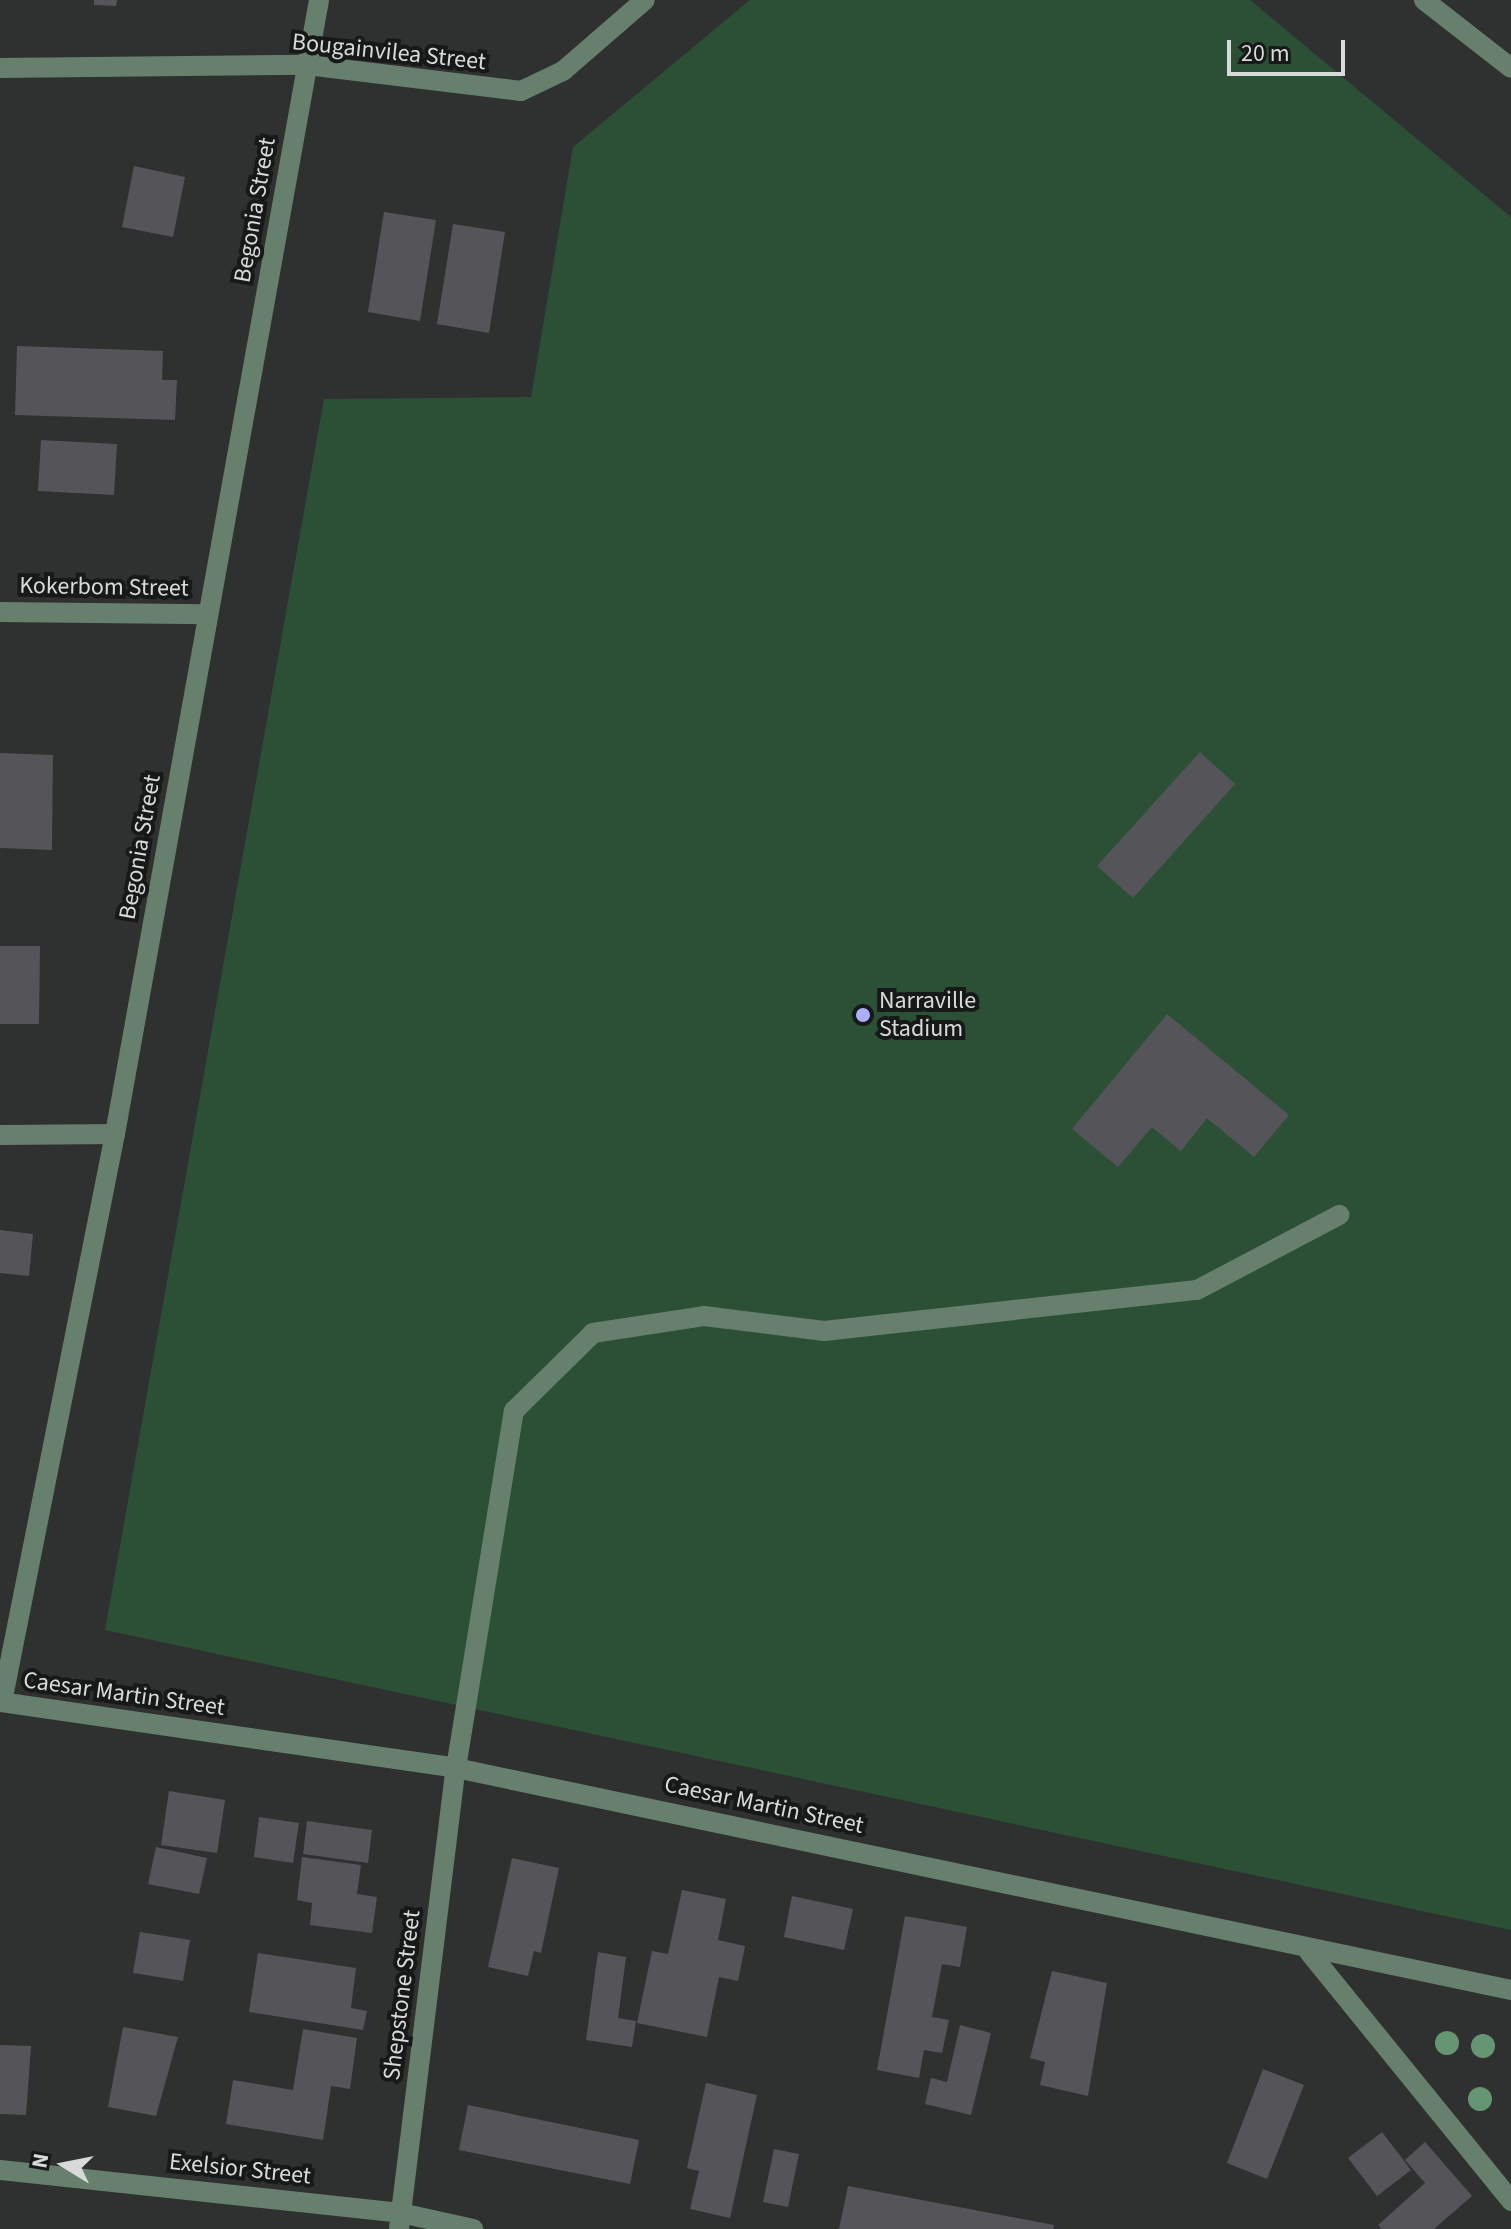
<!DOCTYPE html>
<html>
<head>
<meta charset="utf-8">
<style>
	body { margin:0 }
	#map { position:relative; width:1511px; height:2229px; overflow:hidden; background:#2e312f; font-family:"Source Sans 3",sans-serif }
	div>[style] { position:absolute }
	.green>* { inset:0; background:#2b5036 }
	.building>* { inset:0; background:#555559 }
	.minor>* { height:20px; margin:-10px; padding:0 10px; transform-origin:10px; border-radius:10px; background:#677f6d }
	.trees>* { width:24px; height:24px; margin:-12px; border-radius:50%; background:#669573 }
	.dots>* { width:22px; height:22px; translate:-50% -50%; box-sizing:border-box; border:4px solid #171918; border-radius:50% }
	span { translate:-50% -50%; white-space:nowrap; text-align:center; line-height:1.15; -webkit-text-stroke:8px #171918; paint-order:stroke }
	.street-label { font-size:24px; color:#d8dad9 }
	.poi-label { font-size:24px; color:#d8dad9 }
	.left { translate:0 -50%; text-align:left }
	.north { position:absolute; left:24px; top:2125px; width:80px; height:80px; -webkit-text-stroke:6px #171918; paint-order:stroke; rotate:280deg; font-size:22px; font-weight:700; line-height:32px; text-align:center; color:#d8dad9 }
	.north::after { content:''; display:block; margin:auto; width:28px; height:36px; background:#d8dad9; clip-path:polygon(50% 0,100% 100%,50% 72%,0 100%) }
	.scale { position:absolute; left:1227px; top:40px; width:118px; height:36px; box-sizing:border-box; border:4px solid #d8dad9; border-top:0; padding-left:10px; font-size:24px; line-height:28px; white-space:nowrap; color:#d8dad9; -webkit-text-stroke:6px #171918; paint-order:stroke }
</style>
</head>
<body>
<div id="map">
	<div class="green">
		<div style="clip-path:polygon(750px 0,1250px 0,1511px 217px,1511px 1930px,105px 1630px,324px 399px,531px 397px,573px 147px)"></div>
	</div>
	<div class="building">
		<div style="clip-path:polygon(94px 0,117px 0,116px 6px,94px 5px)"></div>
		<div style="clip-path:polygon(134px 166px,185px 177px,173px 237px,122px 227px)"></div>
		<div style="clip-path:polygon(384px 212px,436px 220px,420px 321px,368px 312px)"></div>
		<div style="clip-path:polygon(453px 224px,505px 232px,489px 333px,437px 324px)"></div>
		<div style="clip-path:polygon(17px 346px,163px 351px,162px 380px,177px 380px,175px 420px,15px 415px)"></div>
		<div style="clip-path:polygon(41px 440px,117px 444px,114px 495px,38px 491px)"></div>
		<div style="clip-path:polygon(1200px 752px,1235px 784px,1133px 898px,1097px 866px)"></div>
		<div style="clip-path:polygon(0 753px,53px 755px,52px 850px,0 848px)"></div>
		<div style="clip-path:polygon(0 946px,40px 946px,39px 1024px,0 1024px)"></div>
		<div style="clip-path:polygon(1167px 1014px,1289px 1115px,1254px 1157px,1207px 1118px,1181px 1151px,1152px 1127px,1118px 1167px,1072px 1129px)"></div>
		<div style="clip-path:polygon(0 1230px,33px 1234px,29px 1276px,0 1273px)"></div>
		<div style="clip-path:polygon(169px 1791px,225px 1800px,217px 1853px,161px 1845px)"></div>
		<div style="clip-path:polygon(259px 1817px,299px 1823px,293px 1863px,254px 1857px)"></div>
		<div style="clip-path:polygon(307px 1821px,372px 1830px,368px 1863px,303px 1854px)"></div>
		<div style="clip-path:polygon(156px 1847px,207px 1858px,199px 1894px,148px 1884px)"></div>
		<div style="clip-path:polygon(302px 1857px,361px 1865px,357px 1894px,377px 1897px,372px 1933px,310px 1925px,312px 1903px,297px 1900px)"></div>
		<div style="clip-path:polygon(512px 1858px,559px 1868px,541px 1953px,534px 1951px,528px 1976px,488px 1967px)"></div>
		<div style="clip-path:polygon(682px 1890px,726px 1899px,718px 1940px,745px 1946px,738px 1981px,719px 1977px,707px 2037px,637px 2023px,652px 1951px,668px 1954px)"></div>
		<div style="clip-path:polygon(792px 1896px,853px 1909px,844px 1950px,784px 1937px)"></div>
		<div style="clip-path:polygon(905px 1916px,967px 1927px,960px 1967px,942px 1964px,932px 2017px,949px 2020px,942px 2053px,924px 2050px,919px 2078px,877px 2070px)"></div>
		<div style="clip-path:polygon(140px 1932px,190px 1940px,183px 1981px,133px 1973px)"></div>
		<div style="clip-path:polygon(598px 1952px,626px 1957px,618px 2018px,636px 2021px,632px 2047px,586px 2040px)"></div>
		<div style="clip-path:polygon(258px 1953px,356px 1968px,351px 2008px,367px 2011px,363px 2030px,249px 2012px)"></div>
		<div style="clip-path:polygon(1052px 1971px,1107px 1983px,1088px 2096px,1040px 2085px,1045px 2062px,1030px 2058px)"></div>
		<div style="clip-path:polygon(960px 2025px,991px 2033px,971px 2115px,925px 2104px,931px 2078px,947px 2082px)"></div>
		<div style="clip-path:polygon(123px 2027px,178px 2037px,156px 2116px,108px 2107px)"></div>
		<div style="clip-path:polygon(303px 2029px,357px 2038px,350px 2089px,331px 2086px,323px 2140px,226px 2124px,233px 2080px,293px 2090px)"></div>
		<div style="clip-path:polygon(0 2045px,31px 2046px,26px 2115px,0 2114px)"></div>
		<div style="clip-path:polygon(1263px 2069px,1304px 2085px,1267px 2179px,1227px 2163px)"></div>
		<div style="clip-path:polygon(706px 2083px,757px 2095px,730px 2218px,690px 2209px,699px 2171px,687px 2168px)"></div>
		<div style="clip-path:polygon(468px 2105px,639px 2140px,630px 2184px,459px 2150px)"></div>
		<div style="clip-path:polygon(1382px 2132px,1411px 2170px,1377px 2196px,1348px 2158px)"></div>
		<div style="clip-path:polygon(1425px 2142px,1472px 2196px,1434px 2229px,1382px 2229px,1378px 2225px,1425px 2183px,1405px 2160px)"></div>
		<div style="clip-path:polygon(774px 2149px,799px 2154px,788px 2207px,763px 2202px)"></div>
		<div style="clip-path:polygon(848px 2186px,1054px 2225px,1053px 2229px,839px 2229px)"></div>
	</div>
	<div class="minor">
		<div style="left:1424px;top:0;width:110px;rotate:38deg"></div>
		<div style="left:0;top:68px;width:307px;rotate:-0.6deg"></div>
		<div style="left:307px;top:65px;width:216px;rotate:6.9deg"></div>
		<div style="left:521px;top:91px;width:47px;rotate:-25.5deg"></div>
		<div style="left:563px;top:71px;width:108px;rotate:-40.9deg"></div>
		<div style="left:0;top:612px;width:208px;rotate:0.6deg"></div>
		<div style="left:0;top:1135px;width:115px;rotate:-0.5deg"></div>
		<div style="left:0;top:1702px;width:461px;rotate:8.2deg"></div>
		<div style="left:456px;top:1768px;width:1078px;rotate:11.88deg"></div>
		<div style="left:2px;top:1702px;width:579px;rotate:-78.75deg"></div>
		<div style="left:115px;top:1134px;width:1152px;rotate:-79.8deg"></div>
		<div style="left:1309px;top:1952px;width:321px;rotate:50.9deg"></div>
		<div style="left:0;top:2170px;width:403px;rotate:6.1deg"></div>
		<div style="left:401px;top:2213px;width:74px;rotate:12.5deg"></div>
		<div style="left:399px;top:2229px;width:465px;rotate:-83deg"></div>
		<div style="left:456px;top:1768px;width:362px;rotate:-80.8deg"></div>
		<div style="left:514px;top:1411px;width:111px;rotate:-44.6deg"></div>
		<div style="left:593px;top:1333px;width:112px;rotate:-8.7deg"></div>
		<div style="left:704px;top:1316px;width:121px;rotate:7.1deg"></div>
		<div style="left:824px;top:1331px;width:375px;rotate:-6.3deg"></div>
		<div style="left:1197px;top:1290px;width:161px;rotate:-27.8deg"></div>
	</div>
	<div class="trees">
		<div style="left:1447px;top:2043px"></div>
		<div style="left:1483px;top:2046px"></div>
		<div style="left:1480px;top:2099px"></div>
	</div>
	<div class="dots">
		<div style="left:863px;top:1015px;background:#acaffb"></div>
	</div>
	<div class="street-label">
		<span style="left:389px;top:52px;rotate:6deg">Bougainvilea Street</span>
		<span style="left:255px;top:210px;rotate:-80deg">Begonia Street</span>
		<span style="left:104px;top:587px;rotate:1deg">Kokerbom Street</span>
		<span style="left:140px;top:847px;rotate:-80deg">Begonia Street</span>
		<span style="left:124px;top:1694px;rotate:8deg">Caesar Martin Street</span>
		<span style="left:764px;top:1805px;rotate:12deg">Caesar Martin Street</span>
		<span style="left:402px;top:1995px;rotate:-83deg">Shepstone Street</span>
		<span style="left:240px;top:2169px;rotate:6deg">Exelsior Street</span>
	</div>
	<div class="poi-label">
		<span class="left" style="left:879px;top:1015px">Narraville<br>Stadium</span>
	</div>
	<div class="north">N</div>
	<div class="scale">20 m</div>
</div>
</body>
</html>
